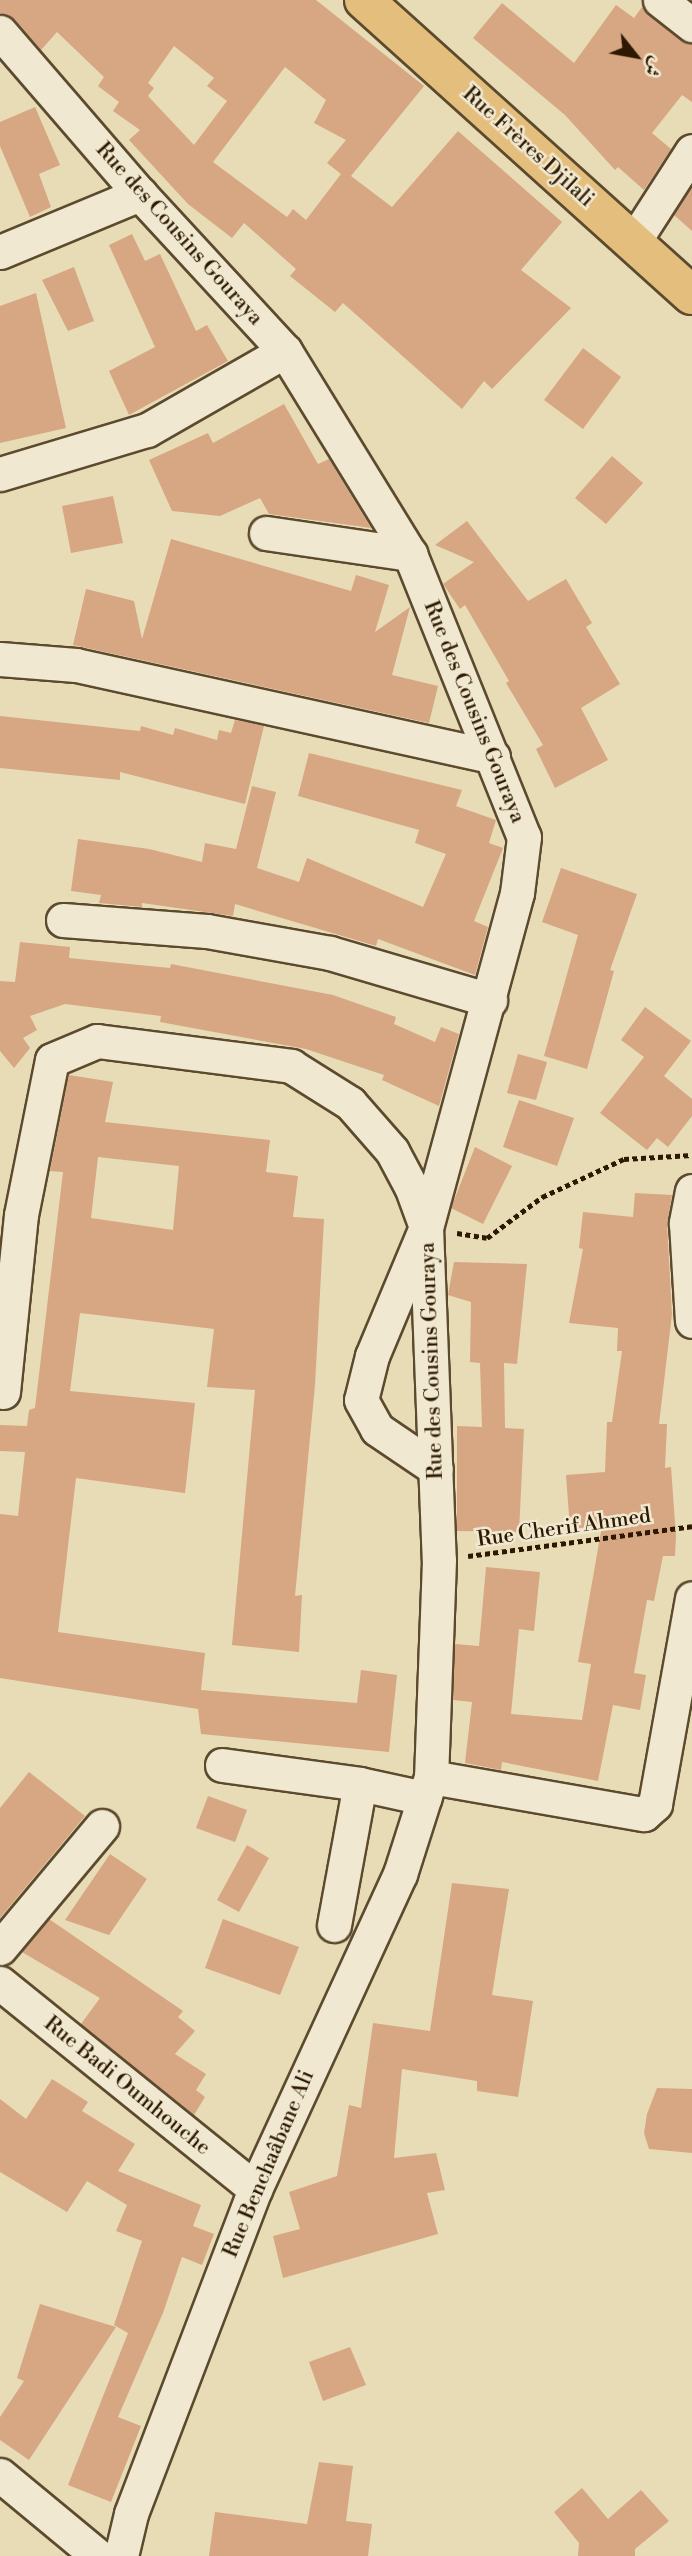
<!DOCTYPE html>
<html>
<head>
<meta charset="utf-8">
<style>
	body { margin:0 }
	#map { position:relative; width:692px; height:2556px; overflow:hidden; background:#e8dcb7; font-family:"Libre Bodoni",Amiri,serif }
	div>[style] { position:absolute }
	.building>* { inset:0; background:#d7a682 }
	.path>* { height:4.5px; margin-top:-2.25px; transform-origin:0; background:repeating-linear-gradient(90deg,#2d1901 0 5px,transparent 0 8.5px) }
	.roads { filter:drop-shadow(2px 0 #5c4a2e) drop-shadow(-2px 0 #5c4a2e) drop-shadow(0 2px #5c4a2e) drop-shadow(0 -2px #5c4a2e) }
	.minor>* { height:33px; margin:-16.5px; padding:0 16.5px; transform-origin:16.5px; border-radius:16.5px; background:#f0e8d0 }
	.major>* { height:38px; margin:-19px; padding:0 19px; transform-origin:19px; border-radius:19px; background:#e4be7c }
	span { translate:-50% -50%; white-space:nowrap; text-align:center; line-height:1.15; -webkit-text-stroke:5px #f0e8d0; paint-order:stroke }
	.street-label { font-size:21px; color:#2d1901 }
	.north { position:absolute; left:601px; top:21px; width:70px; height:70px; -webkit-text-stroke:5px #f0e8d0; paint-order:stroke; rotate:121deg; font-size:19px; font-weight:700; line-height:28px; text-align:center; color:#2d1901 }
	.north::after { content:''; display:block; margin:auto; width:24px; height:32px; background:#2d1901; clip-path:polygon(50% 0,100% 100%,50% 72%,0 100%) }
</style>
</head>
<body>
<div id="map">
	<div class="building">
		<div style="clip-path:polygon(evenodd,0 0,316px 0,424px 86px,351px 176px,392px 207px,458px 131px,562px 222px,521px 270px,571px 308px,492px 389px,484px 381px,462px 409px,343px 303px,335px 312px,290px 276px,296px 269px,244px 223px,232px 238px,188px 204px,129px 140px,140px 130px,113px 111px,119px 102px,98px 86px,104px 77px,57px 32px,41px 50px,14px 19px,0 13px,0 0,174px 46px,214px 78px,207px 86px,227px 101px,194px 145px,148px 96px,154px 88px,148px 83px,174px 46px,0 0,285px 67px,326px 100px,314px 123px,346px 140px,327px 163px,341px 174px,306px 220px,293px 209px,287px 217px,213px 162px,285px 67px)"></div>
		<div style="clip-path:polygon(502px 3px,574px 63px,616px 5px,634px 18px,642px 7px,680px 40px,692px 44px,692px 102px,682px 95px,652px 133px,671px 149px,644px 190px,618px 167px,615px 170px,565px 115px,473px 38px)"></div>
		<div style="clip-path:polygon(35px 107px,60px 165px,39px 174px,51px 207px,30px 217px,0 146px,0 122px)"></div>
		<div style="clip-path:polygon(692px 187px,692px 231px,674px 215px)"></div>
		<div style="clip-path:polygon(132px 234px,145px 261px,160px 254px,196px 331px,207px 325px,228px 361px,129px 415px,109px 371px,155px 347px,109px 245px)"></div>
		<div style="clip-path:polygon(74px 267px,94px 321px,68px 331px,42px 280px)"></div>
		<div style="clip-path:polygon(36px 293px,66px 428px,0 443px,0 306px)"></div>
		<div style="clip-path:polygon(583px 348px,621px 377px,583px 429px,544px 400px)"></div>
		<div style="clip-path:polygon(284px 404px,318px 464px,329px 459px,371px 528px,269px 514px,260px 498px,220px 516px,172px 511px,149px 460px,208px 433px,213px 443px)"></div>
		<div style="clip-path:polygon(612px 456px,643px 483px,606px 524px,575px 498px)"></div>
		<div style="clip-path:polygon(113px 496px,123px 543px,71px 553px,62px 506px)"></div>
		<div style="clip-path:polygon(467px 521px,528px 601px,566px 579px,592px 623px,586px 627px,620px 684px,581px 708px,608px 760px,555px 788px,536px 749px,543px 745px,506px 683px,509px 681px,465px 605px,460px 609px,443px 584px,474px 562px,435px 545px)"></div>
		<div style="clip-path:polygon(171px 539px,351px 591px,356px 575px,389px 585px,375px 632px,410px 607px,392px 675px,438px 686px,429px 723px,73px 645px,86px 589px,134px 601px,142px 639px)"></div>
		<div style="clip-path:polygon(0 716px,140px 731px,141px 726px,173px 735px,175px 728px,217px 740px,219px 730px,231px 733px,235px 720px,264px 726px,245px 804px,120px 772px,120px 780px,0 768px)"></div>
		<div style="clip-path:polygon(309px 753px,462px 790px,456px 806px,496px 820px,489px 843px,503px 848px,474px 921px,488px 927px,475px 975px,378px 939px,376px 946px,235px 904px,233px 916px,142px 903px,142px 907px,99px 903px,101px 895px,71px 891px,78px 839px,149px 849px,202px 862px,205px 843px,236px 849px,252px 786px,276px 792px,257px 868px,299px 882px,307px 858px,423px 907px,446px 854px,415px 843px,419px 830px,298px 796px)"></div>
		<div style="clip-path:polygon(561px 868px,637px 894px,610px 970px,614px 971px,587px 1069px,544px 1056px,578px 935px,542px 922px)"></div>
		<div style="clip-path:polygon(20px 942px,70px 947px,69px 958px,170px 968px,171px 964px,333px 995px,396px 1017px,394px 1024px,435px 1042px,441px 1027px,459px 1034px,439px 1106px,382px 1080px,384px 1075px,306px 1049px,160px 1022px,161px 1016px,65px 1004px,30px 1016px,37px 1030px,23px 1038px,30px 1048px,14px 1068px,0 1051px,0 981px,15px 982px)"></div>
		<div style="clip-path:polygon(645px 1007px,691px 1041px,664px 1076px,692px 1099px,692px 1116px,668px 1147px,657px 1138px,647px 1150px,600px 1113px,644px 1057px,621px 1040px)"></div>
		<div style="clip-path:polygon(518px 1054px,547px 1062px,536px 1100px,507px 1093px)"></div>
		<div style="clip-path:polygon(evenodd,69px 1075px,113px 1082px,105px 1122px,270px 1140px,266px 1172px,298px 1176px,293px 1217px,324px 1219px,315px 1385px,295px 1596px,302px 1595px,299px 1652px,232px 1645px,255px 1390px,207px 1387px,214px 1329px,80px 1313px,70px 1391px,195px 1403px,185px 1493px,76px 1478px,58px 1632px,205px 1653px,201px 1690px,357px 1703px,361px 1670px,397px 1675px,389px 1752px,201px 1734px,198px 1709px,0 1678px,0 1514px,18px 1516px,25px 1452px,0 1451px,0 1425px,27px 1426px,29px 1410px,35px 1408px,63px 1172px,50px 1171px,69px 1075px,98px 1157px,179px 1166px,173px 1230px,91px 1218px,98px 1157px)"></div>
		<div style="clip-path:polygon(519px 1100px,574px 1118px,557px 1166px,503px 1147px)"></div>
		<div style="clip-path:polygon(475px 1147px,512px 1166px,483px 1224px,451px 1208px)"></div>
		<div style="clip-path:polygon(635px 1193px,672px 1195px,667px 1224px,672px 1314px,659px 1424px,667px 1424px,665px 1468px,671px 1467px,676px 1536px,675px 1556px,663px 1556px,654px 1601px,647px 1600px,634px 1673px,646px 1675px,640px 1710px,613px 1705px,598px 1781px,502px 1762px,501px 1770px,465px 1763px,472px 1702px,453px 1700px,455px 1644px,479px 1646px,486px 1567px,540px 1572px,534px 1631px,519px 1629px,511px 1714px,582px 1720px,591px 1664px,578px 1662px,602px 1526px,570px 1529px,566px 1475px,605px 1472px,607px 1422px,612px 1422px,622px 1351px,617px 1351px,618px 1328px,569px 1323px,583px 1249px,579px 1248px,583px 1212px,633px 1217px)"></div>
		<div style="clip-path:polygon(454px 1262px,527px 1264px,517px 1364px,504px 1363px,505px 1428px,524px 1429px,519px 1532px,457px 1531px,457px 1426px,482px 1427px,480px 1363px,470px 1362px,471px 1302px,448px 1295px)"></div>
		<div style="clip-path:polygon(29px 1772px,85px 1816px,0 1918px,0 1808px)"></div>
		<div style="clip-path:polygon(208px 1796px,247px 1810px,235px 1842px,196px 1828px)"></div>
		<div style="clip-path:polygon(247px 1845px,269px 1858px,239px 1912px,217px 1900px)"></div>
		<div style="clip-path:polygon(110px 1854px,147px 1879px,109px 1935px,65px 1920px)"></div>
		<div style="clip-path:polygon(452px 1883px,509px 1889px,492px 1995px,533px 2001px,518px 2097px,477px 2091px,477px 2081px,402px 2069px,394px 2158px,436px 2153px,445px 2190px,427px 2193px,438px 2234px,283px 2278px,273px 2236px,300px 2229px,289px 2192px,337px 2176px,349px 2105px,361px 2108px,373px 2023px,430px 2031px)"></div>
		<div style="clip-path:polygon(49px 1919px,183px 2011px,178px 2017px,195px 2031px,175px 2054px,206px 2074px,196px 2090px,205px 2097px,194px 2115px,81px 2024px,100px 1998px,22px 1952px)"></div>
		<div style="clip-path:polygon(223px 1919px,299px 1947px,280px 1995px,205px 1968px)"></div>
		<div style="clip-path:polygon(52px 2079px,88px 2102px,82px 2111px,135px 2144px,118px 2171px,201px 2205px,193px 2226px,214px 2234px,202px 2265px,182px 2257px,163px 2313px,118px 2417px,141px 2426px,111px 2502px,68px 2485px,128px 2333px,114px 2325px,142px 2241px,116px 2231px,127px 2205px,87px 2181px,67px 2212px,0 2172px,0 2099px,26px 2119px)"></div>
		<div style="clip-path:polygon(657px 2088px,692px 2089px,692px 2153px,649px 2149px,644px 2133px,647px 2114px)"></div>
		<div style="clip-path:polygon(40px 2304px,116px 2327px,29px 2460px,0 2440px,0 2417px,24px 2381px,17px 2378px)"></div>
		<div style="clip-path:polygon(350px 2347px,366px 2385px,323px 2401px,309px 2362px)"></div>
		<div style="clip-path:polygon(319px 2462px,353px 2466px,346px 2521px,372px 2524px,368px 2556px,209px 2556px,215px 2512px,307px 2524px)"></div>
		<div style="clip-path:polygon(582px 2488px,608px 2519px,641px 2490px,669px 2521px,635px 2549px,635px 2556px,578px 2556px,579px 2543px,554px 2512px)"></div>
	</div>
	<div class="path">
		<div style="left:457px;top:1233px;width:30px;rotate:9deg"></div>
		<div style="left:487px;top:1238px;width:69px;rotate:-36.7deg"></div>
		<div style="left:542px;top:1197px;width:90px;rotate:-24.9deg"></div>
		<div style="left:624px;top:1159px;width:68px;rotate:-3.4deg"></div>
		<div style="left:468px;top:1556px;width:226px;rotate:-7.6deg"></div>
	</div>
	<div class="roads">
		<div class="minor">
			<div style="left:660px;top:0;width:41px;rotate:38deg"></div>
			<div style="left:0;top:32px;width:214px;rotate:49.2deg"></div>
			<div style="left:140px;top:194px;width:214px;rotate:47.3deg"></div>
			<div style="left:285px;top:351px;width:238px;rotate:58.4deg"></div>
			<div style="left:410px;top:554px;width:305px;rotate:68.1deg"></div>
			<div style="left:524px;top:837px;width:56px;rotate:97.1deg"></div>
			<div style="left:517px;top:893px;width:346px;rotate:105.2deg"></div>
			<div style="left:426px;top:1227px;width:333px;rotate:87.8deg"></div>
			<div style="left:439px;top:1560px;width:217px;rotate:92.1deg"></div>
			<div style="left:431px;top:1777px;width:102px;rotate:107.7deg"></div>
			<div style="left:400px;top:1874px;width:347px;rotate:114.7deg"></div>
			<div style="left:255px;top:2189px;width:348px;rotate:110.9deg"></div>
			<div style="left:131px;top:2514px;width:43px;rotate:103.4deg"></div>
			<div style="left:634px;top:241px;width:107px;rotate:-57.2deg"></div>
			<div style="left:0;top:252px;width:152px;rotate:-22.5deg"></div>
			<div style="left:0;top:474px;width:153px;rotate:-16.7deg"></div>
			<div style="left:147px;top:430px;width:159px;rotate:-29.8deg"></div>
			<div style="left:266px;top:533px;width:146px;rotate:8.3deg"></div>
			<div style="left:0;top:659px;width:76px;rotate:4.5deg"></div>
			<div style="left:76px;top:665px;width:427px;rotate:12.4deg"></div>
			<div style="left:63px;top:920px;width:144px;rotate:4.4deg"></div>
			<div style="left:207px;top:931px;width:125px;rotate:10.1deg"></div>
			<div style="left:330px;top:953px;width:167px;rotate:16.4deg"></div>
			<div style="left:692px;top:1191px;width:33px;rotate:101deg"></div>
			<div style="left:686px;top:1223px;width:98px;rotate:86.5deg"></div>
			<div style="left:3px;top:1392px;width:178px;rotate:-84.2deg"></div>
			<div style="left:21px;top:1215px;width:158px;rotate:-78.7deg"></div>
			<div style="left:52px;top:1060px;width:49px;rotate:-22.9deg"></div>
			<div style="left:97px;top:1041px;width:196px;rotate:7.3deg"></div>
			<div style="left:291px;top:1066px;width:70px;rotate:32.1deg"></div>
			<div style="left:350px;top:1103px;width:64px;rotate:48.8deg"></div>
			<div style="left:392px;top:1151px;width:40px;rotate:62deg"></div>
			<div style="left:411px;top:1186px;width:44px;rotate:69.9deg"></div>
			<div style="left:426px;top:1227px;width:140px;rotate:112.7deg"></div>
			<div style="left:372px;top:1356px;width:45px;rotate:104deg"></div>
			<div style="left:361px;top:1400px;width:33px;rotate:61deg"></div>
			<div style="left:377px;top:1429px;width:71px;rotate:34.1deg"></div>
			<div style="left:222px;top:1765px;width:139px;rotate:7.8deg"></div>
			<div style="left:360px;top:1784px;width:66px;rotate:12.3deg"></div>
			<div style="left:431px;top:1777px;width:216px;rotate:9.9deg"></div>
			<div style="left:644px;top:1814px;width:15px;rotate:-42deg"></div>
			<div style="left:655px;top:1804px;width:209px;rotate:-79.8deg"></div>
			<div style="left:334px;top:1925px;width:143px;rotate:-79.6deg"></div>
			<div style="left:0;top:1948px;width:159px;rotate:-50.1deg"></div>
			<div style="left:0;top:1983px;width:328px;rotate:38.9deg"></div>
			<div style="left:0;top:2475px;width:127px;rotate:39.6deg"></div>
		</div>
		<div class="major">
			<div style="left:364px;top:0;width:441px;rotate:42deg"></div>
		</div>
	</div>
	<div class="street-label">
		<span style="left:528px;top:147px;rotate:42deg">Rue Frères Djilali</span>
		<span style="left:179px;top:234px;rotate:48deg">Rue des Cousins Gouraya</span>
		<span style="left:474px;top:712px;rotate:68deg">Rue des Cousins Gouraya</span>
		<span style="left:432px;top:1361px;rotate:-92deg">Rue des Cousins Gouraya</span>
		<span style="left:564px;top:1528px;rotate:-8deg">Rue Cherif Ahmed</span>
		<span style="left:127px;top:2086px;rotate:39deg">Rue Badi Oumhouche</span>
		<span style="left:269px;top:2164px;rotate:-67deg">Rue Benchaâbane Ali</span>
	</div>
	<div class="north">ش</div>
</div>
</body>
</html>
